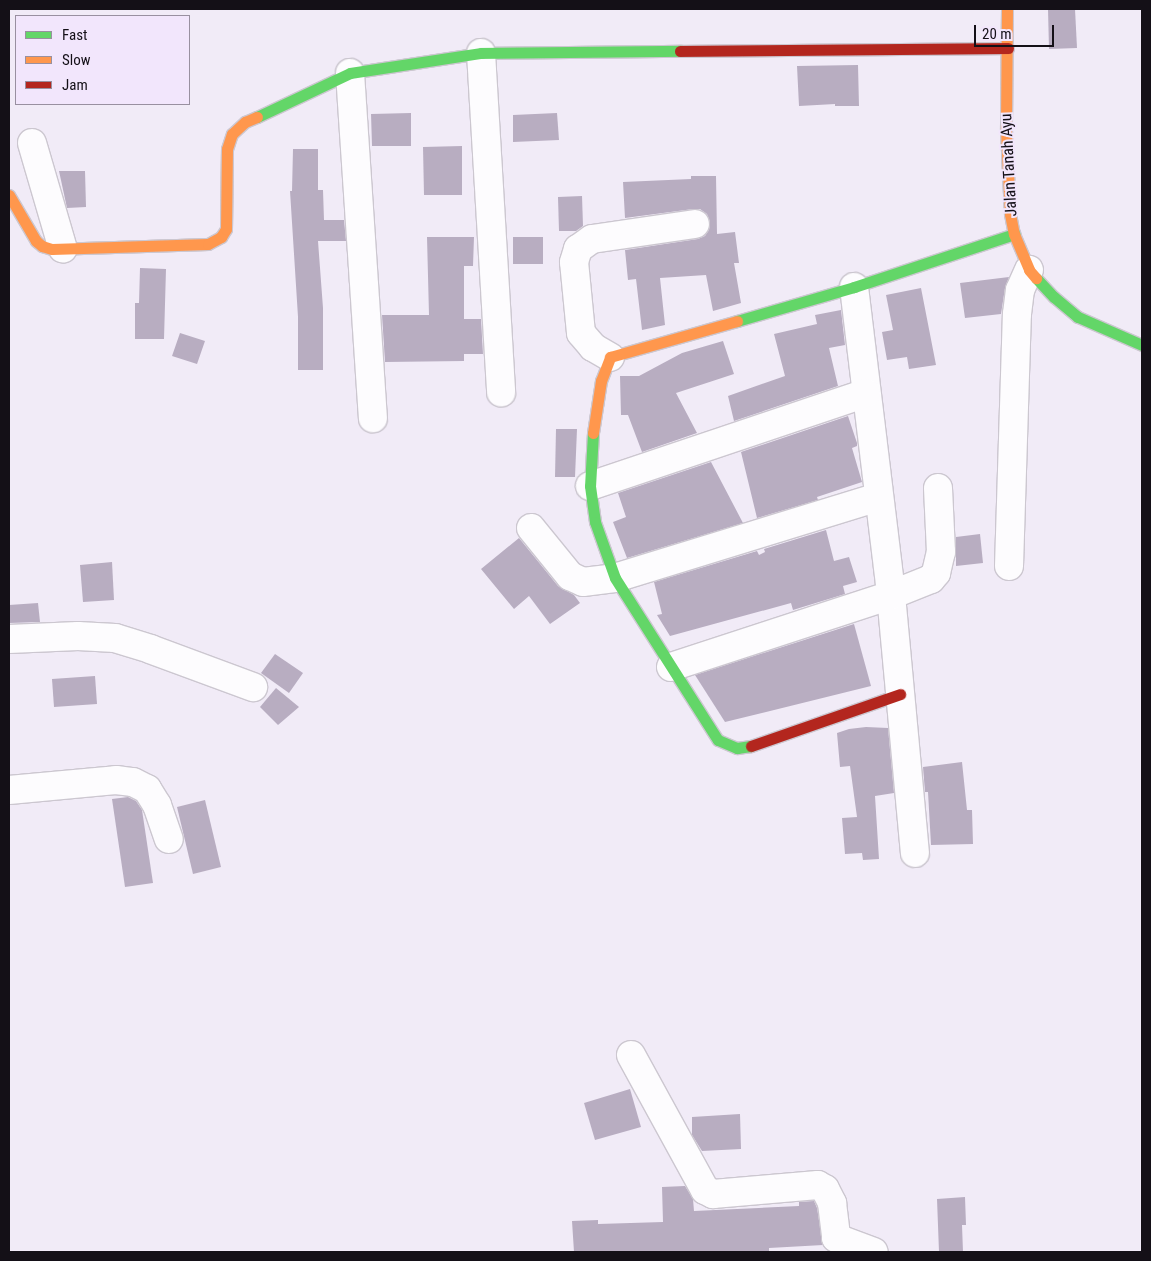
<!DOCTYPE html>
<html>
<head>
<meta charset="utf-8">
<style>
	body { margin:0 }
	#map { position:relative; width:1151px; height:1261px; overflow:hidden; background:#f1ebf7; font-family:"Roboto Condensed",sans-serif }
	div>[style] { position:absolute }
	.building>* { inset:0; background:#b8adc1 }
	.roads { filter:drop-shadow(1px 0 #ccc7d0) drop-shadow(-1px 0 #ccc7d0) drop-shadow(0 1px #ccc7d0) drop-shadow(0 -1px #ccc7d0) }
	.street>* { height:28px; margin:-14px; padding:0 14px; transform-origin:14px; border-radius:14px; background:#fdfcfe }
	.fast>* { height:11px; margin:-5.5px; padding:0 5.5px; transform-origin:5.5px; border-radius:5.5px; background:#63d668 }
	.slow>* { height:11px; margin:-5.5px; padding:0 5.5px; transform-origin:5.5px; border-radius:5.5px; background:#ff974d }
	.jam>* { height:11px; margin:-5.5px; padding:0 5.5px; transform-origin:5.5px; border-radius:5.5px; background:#b3261e }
	span { translate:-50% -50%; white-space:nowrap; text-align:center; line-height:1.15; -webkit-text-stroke:4px #f2e6fc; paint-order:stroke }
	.street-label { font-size:16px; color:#141017 }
	.frame { position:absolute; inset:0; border:10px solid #141017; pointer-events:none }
	.legend { position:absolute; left:15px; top:15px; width:175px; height:90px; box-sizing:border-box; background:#f2e6fc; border:1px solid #9990a0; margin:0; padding:6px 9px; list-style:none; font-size:15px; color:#141017 }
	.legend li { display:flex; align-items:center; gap:10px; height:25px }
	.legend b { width:25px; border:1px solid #9990a0 }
	.scale { position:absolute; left:974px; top:25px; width:80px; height:22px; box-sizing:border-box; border:2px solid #141017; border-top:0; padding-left:6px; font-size:15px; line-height:18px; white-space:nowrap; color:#141017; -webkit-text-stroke:4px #f2e6fc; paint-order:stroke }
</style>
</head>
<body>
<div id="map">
	<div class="building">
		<div style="clip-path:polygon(1048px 9px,1075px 9px,1077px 48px,1049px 49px)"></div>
		<div style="clip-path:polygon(858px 65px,859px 106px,835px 106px,835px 104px,799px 106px,797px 66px)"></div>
		<div style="clip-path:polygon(411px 113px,411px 146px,372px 146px,371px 114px)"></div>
		<div style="clip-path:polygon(557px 113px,559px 140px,513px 142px,513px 115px)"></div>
		<div style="clip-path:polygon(462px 146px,462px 195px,424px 195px,423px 147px)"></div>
		<div style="clip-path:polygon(293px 149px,318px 149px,318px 190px,323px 190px,324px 220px,344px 220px,346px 241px,318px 241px,323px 308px,323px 370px,298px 370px,298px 317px,290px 191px,292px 191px)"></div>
		<div style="clip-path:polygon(59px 171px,85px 171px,86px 207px,67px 208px)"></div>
		<div style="clip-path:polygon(691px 176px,716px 176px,717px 234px,735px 232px,739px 263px,734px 263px,741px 303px,713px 311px,706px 275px,660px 278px,665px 325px,642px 330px,636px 279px,628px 280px,625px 250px,698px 239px,705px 236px,709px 230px,710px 222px,707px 214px,700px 209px,693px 209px,625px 218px,623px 182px,691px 179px)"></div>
		<div style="clip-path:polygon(582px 196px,583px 226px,576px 231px,559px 231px,558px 197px)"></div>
		<div style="clip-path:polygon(427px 237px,474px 237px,473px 266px,464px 266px,464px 319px,481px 319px,483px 354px,464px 354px,464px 361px,385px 362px,382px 315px,429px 315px)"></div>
		<div style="clip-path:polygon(513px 237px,543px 237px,543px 264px,513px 264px)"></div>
		<div style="clip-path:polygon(140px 268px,166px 269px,164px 339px,135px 339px,135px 303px,139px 303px)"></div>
		<div style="clip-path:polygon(1009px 277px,1005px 288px,1001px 314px,965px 318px,960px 283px)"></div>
		<div style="clip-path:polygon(921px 288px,936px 365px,909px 369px,907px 357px,887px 360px,882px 332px,893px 330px,886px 295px)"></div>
		<div style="clip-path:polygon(841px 310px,845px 345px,829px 348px,838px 386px,734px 421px,728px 396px,785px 376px,774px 334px,817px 324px,815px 315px)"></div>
		<div style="clip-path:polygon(180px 333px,205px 341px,197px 364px,172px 356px)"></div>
		<div style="clip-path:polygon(723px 341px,734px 374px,676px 393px,697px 433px,642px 452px,628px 415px,621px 415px,620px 376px,639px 376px,682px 353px)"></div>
		<div style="clip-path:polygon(848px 416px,857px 443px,857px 446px,852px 448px,862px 482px,817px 497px,818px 500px,757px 518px,741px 452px)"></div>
		<div style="clip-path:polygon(556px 429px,577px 429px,575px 477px,555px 477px)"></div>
		<div style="clip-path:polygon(711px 462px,743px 523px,627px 558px,613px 522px,626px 517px,618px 493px)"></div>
		<div style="clip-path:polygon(826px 530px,834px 561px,849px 557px,857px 582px,843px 586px,845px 594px,793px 610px,791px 603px,670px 636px,657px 615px,662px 614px,654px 582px,757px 551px,759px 555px,765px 552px,764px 549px)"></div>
		<div style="clip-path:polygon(980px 534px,983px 563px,956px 566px,956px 537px)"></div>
		<div style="clip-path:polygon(519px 538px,558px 586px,574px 595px,580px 603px,550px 624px,529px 596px,514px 609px,481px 569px)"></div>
		<div style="clip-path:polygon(112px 562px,114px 600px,83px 602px,80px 565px)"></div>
		<div style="clip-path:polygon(38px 603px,40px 622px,9px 623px,9px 605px)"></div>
		<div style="clip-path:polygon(854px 624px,871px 686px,725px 722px,695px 675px)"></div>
		<div style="clip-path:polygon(275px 654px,303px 673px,289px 693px,261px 673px)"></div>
		<div style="clip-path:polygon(95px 676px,97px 704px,54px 707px,52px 679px)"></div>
		<div style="clip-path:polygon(276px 688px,299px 707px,278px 725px,260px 707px)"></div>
		<div style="clip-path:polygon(866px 727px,888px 728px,894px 793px,875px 796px,879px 859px,863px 860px,862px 853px,845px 854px,842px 818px,857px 817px,850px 766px,840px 767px,837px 733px,849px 729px)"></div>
		<div style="clip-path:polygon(962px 762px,967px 810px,972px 810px,973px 844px,931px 845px,928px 792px,925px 792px,923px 767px)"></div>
		<div style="clip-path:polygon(128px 797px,136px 801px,142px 810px,153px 883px,125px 887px,112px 799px)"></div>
		<div style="clip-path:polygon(205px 800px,221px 867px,193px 874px,177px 807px)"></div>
		<div style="clip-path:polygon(630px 1089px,641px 1127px,595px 1140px,584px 1103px)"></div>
		<div style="clip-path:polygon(740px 1114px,741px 1149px,702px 1151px,692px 1135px,692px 1117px)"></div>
		<div style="clip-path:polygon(685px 1186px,693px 1199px,694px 1211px,799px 1206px,799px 1202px,814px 1201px,817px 1208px,823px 1245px,769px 1248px,769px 1252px,574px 1252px,572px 1221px,598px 1220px,598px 1224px,663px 1222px,662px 1187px)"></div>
		<div style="clip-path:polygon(965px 1197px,966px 1225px,962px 1225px,963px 1252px,939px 1252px,937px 1199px)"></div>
	</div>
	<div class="roads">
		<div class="street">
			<div style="left:481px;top:53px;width:340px;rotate:86.6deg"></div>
			<div style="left:350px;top:73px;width:346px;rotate:86.2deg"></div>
			<div style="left:32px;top:143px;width:110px;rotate:73.7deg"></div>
			<div style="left:854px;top:287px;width:310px;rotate:83.1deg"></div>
			<div style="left:891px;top:595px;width:259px;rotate:84.7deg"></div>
			<div style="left:610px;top:357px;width:20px;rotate:-150deg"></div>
			<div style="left:593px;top:347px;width:18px;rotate:-131deg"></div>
			<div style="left:581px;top:333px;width:71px;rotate:-95.6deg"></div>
			<div style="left:574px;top:262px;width:14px;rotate:-73deg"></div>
			<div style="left:578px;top:249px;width:17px;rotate:-36deg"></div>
			<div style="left:592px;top:239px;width:104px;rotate:-8.3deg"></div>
			<div style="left:590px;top:486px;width:291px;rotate:-18.6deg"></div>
			<div style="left:531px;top:528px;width:62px;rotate:50.9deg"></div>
			<div style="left:570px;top:576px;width:14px;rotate:25deg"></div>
			<div style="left:583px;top:582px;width:32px;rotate:-7deg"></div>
			<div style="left:615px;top:578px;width:276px;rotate:-17.1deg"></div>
			<div style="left:1009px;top:566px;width:252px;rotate:-88.2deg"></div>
			<div style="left:1017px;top:314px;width:24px;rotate:-83deg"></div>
			<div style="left:1020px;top:290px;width:22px;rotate:-66deg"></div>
			<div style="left:9px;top:639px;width:69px;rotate:-2.5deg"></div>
			<div style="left:78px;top:636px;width:37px;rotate:3deg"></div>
			<div style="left:115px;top:638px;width:37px;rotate:17deg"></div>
			<div style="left:150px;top:649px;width:110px;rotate:20.3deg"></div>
			<div style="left:671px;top:667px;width:231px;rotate:-18.1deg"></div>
			<div style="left:891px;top:595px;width:43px;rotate:-21.8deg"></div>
			<div style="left:931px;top:579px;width:8px;rotate:-50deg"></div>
			<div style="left:936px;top:573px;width:22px;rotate:-77deg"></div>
			<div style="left:941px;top:552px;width:64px;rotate:-92.7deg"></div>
			<div style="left:9px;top:790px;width:107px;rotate:-5.3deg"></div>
			<div style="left:116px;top:780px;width:17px;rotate:7deg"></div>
			<div style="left:133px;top:782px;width:16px;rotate:27deg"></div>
			<div style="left:147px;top:789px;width:19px;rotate:58deg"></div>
			<div style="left:157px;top:805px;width:36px;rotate:71deg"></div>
			<div style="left:631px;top:1055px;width:154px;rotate:61.3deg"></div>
			<div style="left:705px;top:1190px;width:9px;rotate:27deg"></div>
			<div style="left:713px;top:1194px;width:105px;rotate:-4.9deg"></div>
			<div style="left:818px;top:1185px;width:8px;rotate:30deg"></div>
			<div style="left:825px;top:1189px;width:16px;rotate:63deg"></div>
			<div style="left:832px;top:1203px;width:35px;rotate:83deg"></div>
			<div style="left:836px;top:1238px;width:40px;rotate:20.2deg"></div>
		</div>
		<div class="fast">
			<div style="left:257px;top:117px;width:103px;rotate:-25.3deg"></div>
			<div style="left:350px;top:73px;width:133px;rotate:-8.7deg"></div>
			<div style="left:481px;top:53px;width:199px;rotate:-0.6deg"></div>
			<div style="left:1036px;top:278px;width:26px;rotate:47deg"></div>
			<div style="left:1054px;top:297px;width:31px;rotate:40deg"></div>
			<div style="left:1078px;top:317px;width:70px;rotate:23.6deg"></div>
			<div style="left:737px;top:321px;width:122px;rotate:-16.2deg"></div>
			<div style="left:854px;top:287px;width:169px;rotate:-18.3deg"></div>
			<div style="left:593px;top:433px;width:53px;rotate:93.2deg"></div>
			<div style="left:590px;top:486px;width:36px;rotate:82deg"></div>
			<div style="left:595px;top:522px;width:59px;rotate:70.3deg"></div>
			<div style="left:615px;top:578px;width:192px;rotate:57.6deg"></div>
			<div style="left:718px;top:740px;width:21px;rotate:23deg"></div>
			<div style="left:737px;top:748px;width:14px;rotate:-8deg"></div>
		</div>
		<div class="slow">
			<div style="left:1007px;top:9px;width:121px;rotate:90.5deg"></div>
			<div style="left:1006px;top:130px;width:84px;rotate:87.3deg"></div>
			<div style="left:1010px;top:214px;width:20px;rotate:79deg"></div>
			<div style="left:1014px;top:234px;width:39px;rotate:67deg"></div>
			<div style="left:1029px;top:270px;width:11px;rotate:49deg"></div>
			<div style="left:9px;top:195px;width:53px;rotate:59.6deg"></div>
			<div style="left:36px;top:241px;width:8px;rotate:40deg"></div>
			<div style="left:42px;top:246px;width:10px;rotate:17deg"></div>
			<div style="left:52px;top:249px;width:156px;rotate:-1.8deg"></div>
			<div style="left:208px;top:244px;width:15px;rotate:-28deg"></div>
			<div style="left:221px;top:237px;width:9px;rotate:-58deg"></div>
			<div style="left:226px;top:229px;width:80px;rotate:-89.3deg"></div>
			<div style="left:227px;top:149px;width:16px;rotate:-72deg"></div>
			<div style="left:232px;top:134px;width:18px;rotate:-43deg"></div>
			<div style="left:245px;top:122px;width:13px;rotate:-23deg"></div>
			<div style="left:593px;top:433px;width:53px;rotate:-81.3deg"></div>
			<div style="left:601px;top:381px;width:26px;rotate:-69deg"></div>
			<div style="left:610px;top:357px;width:132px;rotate:-15.8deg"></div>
		</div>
		<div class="jam">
			<div style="left:680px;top:51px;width:328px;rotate:-0.5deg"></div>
			<div style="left:751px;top:746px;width:158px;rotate:-19.2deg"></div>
		</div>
	</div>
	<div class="street-label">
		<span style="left:1009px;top:165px;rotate:-93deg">Jalan Tanah Ayu</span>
	</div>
	<div class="frame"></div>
	<ul class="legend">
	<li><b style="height:6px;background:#63d668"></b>Fast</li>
	<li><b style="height:6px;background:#ff974d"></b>Slow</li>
	<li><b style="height:6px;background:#b3261e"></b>Jam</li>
	</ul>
	<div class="scale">20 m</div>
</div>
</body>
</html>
